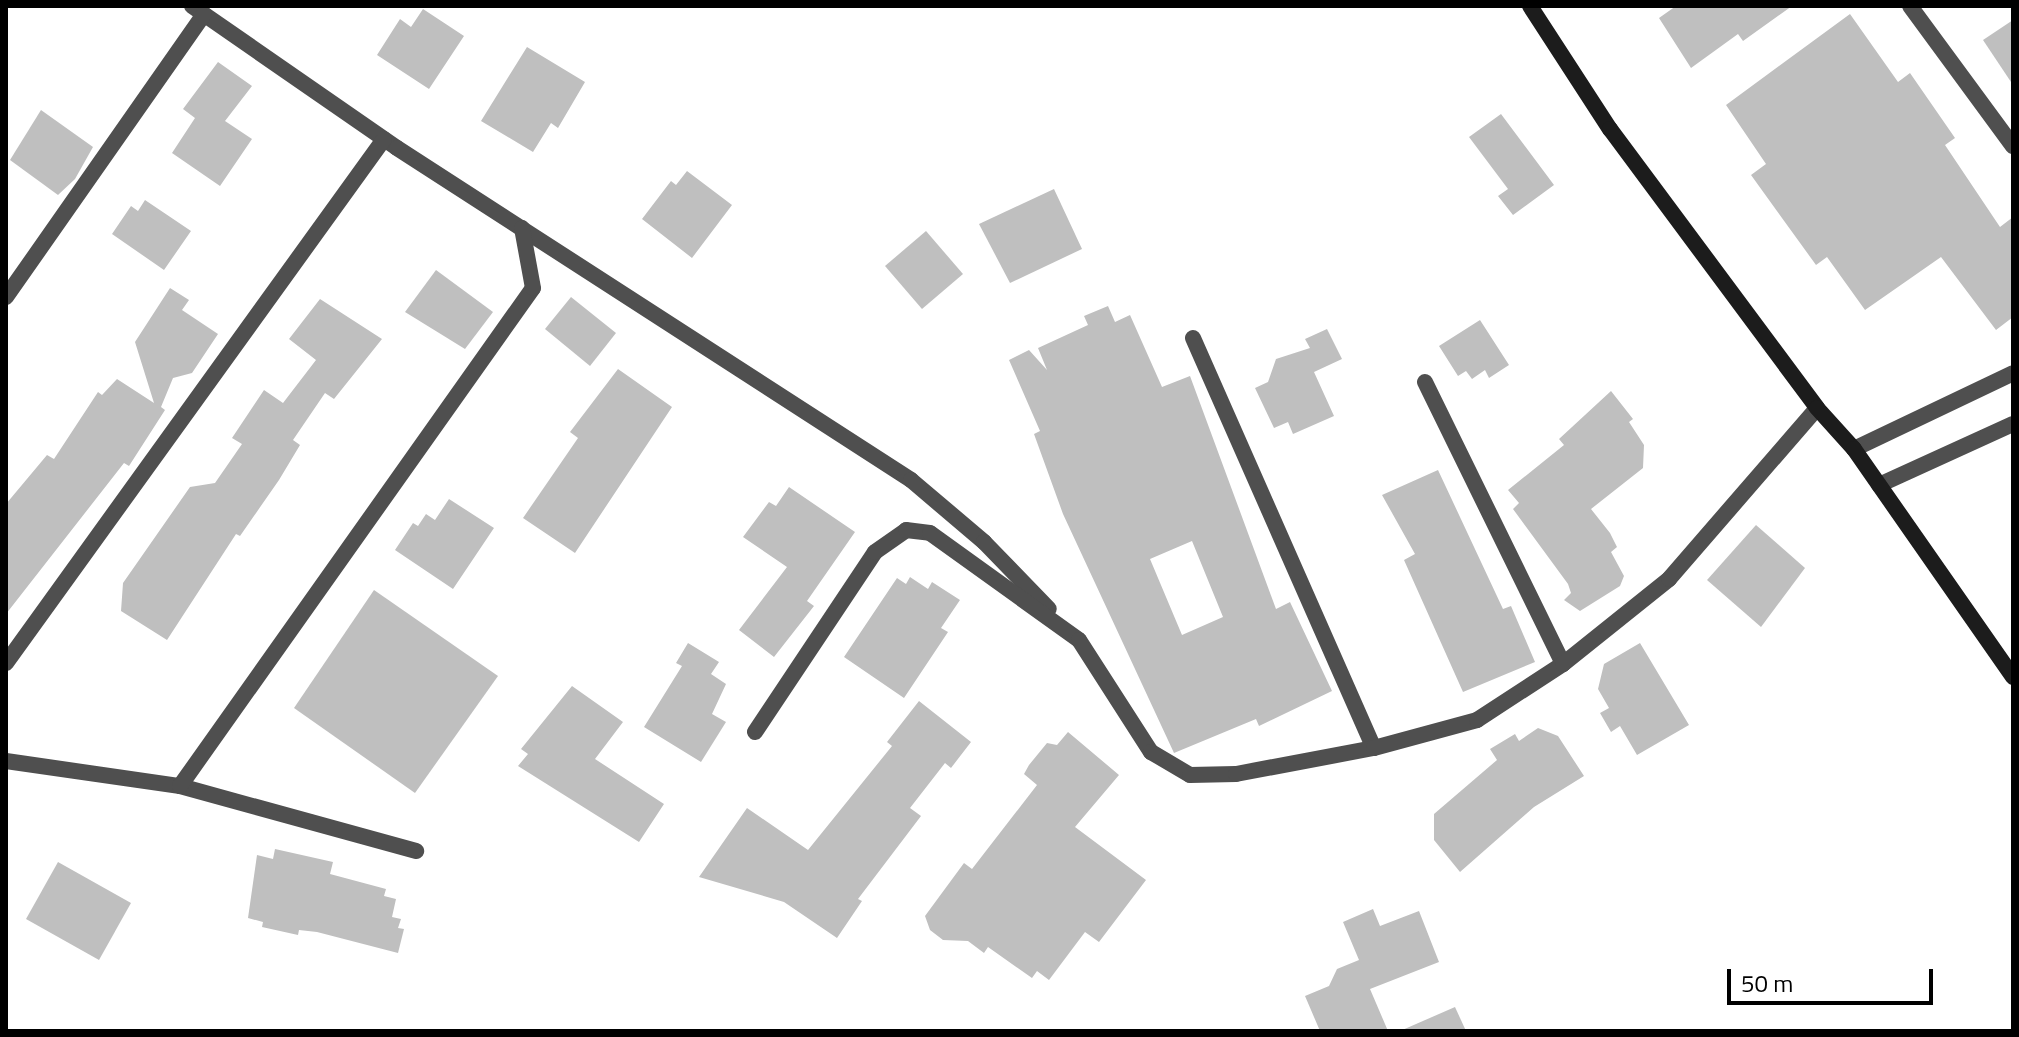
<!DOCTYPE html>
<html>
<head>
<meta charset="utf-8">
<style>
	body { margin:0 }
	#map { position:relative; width:2019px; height:1037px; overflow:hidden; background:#fff; font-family:"Titillium Web",sans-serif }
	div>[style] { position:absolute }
	.building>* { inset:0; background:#bfbfbf }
	.street>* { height:16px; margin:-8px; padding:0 8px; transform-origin:8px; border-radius:8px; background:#4f4f4f }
	.secondary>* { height:16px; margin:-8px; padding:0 8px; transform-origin:8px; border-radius:8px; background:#1c1c1c }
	span { translate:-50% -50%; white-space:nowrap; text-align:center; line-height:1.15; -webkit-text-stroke:7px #fff; paint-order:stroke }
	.frame { position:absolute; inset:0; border:8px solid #000; pointer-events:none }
	.scale { position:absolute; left:1727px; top:969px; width:206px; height:36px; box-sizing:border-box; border:4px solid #000; border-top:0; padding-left:10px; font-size:24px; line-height:28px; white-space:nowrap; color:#000; -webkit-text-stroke:6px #fff; paint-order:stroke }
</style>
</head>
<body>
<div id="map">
	<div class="building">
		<div style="clip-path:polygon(1676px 6px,1792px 6px,1743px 41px,1738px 34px,1691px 68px,1659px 18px)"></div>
		<div style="clip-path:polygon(423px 9px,464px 36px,429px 89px,377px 55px,400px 19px,411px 27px)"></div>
		<div style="clip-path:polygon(1850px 14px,1898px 82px,1910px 73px,1955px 138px,1945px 145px,2000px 227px,2013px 217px,2013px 317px,1996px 330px,1941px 257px,1865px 310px,1827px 257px,1816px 265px,1751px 175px,1766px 164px,1726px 105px)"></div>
		<div style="clip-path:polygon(2013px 20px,2013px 85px,1983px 40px)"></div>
		<div style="clip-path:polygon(527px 47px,585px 82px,558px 128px,551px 123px,533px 152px,481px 121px)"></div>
		<div style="clip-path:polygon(218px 62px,252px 86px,225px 121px,252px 139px,220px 186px,172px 153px,195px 118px,183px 109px)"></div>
		<div style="clip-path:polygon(41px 110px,93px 147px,75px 179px,58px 195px,10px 160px)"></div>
		<div style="clip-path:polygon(1501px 114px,1554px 185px,1513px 215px,1498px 196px,1508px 189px,1469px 137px)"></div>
		<div style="clip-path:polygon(687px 171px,732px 205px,692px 258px,642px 219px,671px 181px,676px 185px)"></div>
		<div style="clip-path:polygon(1054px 189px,1082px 249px,1010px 283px,979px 224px)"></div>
		<div style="clip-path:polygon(145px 200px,191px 231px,164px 270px,112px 234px,131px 206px,138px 211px)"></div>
		<div style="clip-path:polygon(926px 231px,963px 274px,922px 309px,885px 266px)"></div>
		<div style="clip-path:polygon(436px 270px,493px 312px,465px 349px,405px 312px)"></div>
		<div style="clip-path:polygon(170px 288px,189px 300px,182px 310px,218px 334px,192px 373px,173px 378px,161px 407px,165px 410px,129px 466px,124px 463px,6px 614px,6px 504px,47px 455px,54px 459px,98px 392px,102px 395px,117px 379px,154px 403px,135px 342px)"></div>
		<div style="clip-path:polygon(571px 297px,616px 333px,590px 366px,545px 329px)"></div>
		<div style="clip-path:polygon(320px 299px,382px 339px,334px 399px,325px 393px,293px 440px,300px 445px,279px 480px,240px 536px,236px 534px,167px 640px,121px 611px,123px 583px,190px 487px,215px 483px,242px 444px,232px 438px,264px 390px,283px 403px,316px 360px,289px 339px)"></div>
		<div style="clip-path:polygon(evenodd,1108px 306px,1115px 322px,1130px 315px,1162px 387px,1190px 376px,1276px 609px,1290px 602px,1332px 691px,1259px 726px,1256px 719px,1174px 753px,1063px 514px,1034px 434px,1040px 431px,1009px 360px,1029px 350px,1047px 370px,1038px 348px,1088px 325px,1084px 316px,1108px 306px,1192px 541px,1223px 617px,1182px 635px,1150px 559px,1192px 541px)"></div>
		<div style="clip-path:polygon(1480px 320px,1509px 365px,1489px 378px,1485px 370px,1472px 379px,1466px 371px,1458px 376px,1439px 346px)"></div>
		<div style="clip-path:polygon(1327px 329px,1342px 359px,1314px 372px,1334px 416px,1293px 434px,1288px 422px,1274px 428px,1255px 388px,1268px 382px,1276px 359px,1310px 348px,1305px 339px)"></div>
		<div style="clip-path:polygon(618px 369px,672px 407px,575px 553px,523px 518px,578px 438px,570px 432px)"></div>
		<div style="clip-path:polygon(1611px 391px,1633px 419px,1629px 422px,1644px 445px,1643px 468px,1591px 509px,1610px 533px,1617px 547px,1611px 552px,1624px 576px,1620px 586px,1580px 611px,1564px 600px,1571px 593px,1568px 584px,1513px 509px,1519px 503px,1508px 490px,1564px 445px,1559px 439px)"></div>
		<div style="clip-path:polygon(1438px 470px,1503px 609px,1511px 606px,1535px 662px,1463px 692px,1404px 560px,1415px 554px,1382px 495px)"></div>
		<div style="clip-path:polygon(789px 487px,855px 532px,807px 601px,814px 606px,774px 657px,739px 630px,787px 567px,743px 537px,769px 502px,776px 506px)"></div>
		<div style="clip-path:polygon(449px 499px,494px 528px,453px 589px,395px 550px,413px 523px,418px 526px,426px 514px,435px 520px)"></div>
		<div style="clip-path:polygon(1756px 525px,1805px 568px,1761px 627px,1707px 580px)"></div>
		<div style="clip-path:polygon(910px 577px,928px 589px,932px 582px,960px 600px,941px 628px,948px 632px,904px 698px,844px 657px,897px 578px,906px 584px)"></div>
		<div style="clip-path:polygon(374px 590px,498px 676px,415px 793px,294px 708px)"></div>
		<div style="clip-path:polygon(688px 643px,719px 662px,711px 674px,726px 684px,712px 714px,726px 722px,701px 762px,644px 727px,682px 666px,676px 663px)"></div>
		<div style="clip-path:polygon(1640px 643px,1689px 725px,1637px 755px,1620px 726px,1611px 732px,1600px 713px,1609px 708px,1598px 689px,1604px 664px)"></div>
		<div style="clip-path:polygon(572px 686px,623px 722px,595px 759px,664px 804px,639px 842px,518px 766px,528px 754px,521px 749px)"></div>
		<div style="clip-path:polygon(919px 701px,971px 742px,951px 768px,945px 763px,910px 808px,921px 816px,858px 899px,862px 901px,837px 938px,784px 902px,699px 877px,747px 808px,808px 850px,892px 746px,887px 742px)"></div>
		<div style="clip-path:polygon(1538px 728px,1558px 736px,1584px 776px,1534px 807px,1460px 872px,1434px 840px,1434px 814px,1497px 760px,1490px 749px,1515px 734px,1519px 741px)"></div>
		<div style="clip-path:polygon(1068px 732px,1119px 775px,1075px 827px,1146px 880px,1099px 942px,1085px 932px,1049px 980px,1037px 971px,1032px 978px,988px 947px,984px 953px,968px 941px,943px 940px,930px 930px,925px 916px,964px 863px,972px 869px,1037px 785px,1024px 774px,1029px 765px,1047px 743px,1057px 745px)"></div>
		<div style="clip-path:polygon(275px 849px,333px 862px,330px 874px,386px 889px,384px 896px,396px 899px,392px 917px,401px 919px,398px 928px,404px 929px,398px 953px,317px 932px,299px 930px,298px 935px,262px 927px,263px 922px,248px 918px,257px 855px,273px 859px)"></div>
		<div style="clip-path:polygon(58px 862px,131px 903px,99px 960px,26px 919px)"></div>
		<div style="clip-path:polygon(1373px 909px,1380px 926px,1419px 911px,1439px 962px,1370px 989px,1388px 1031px,1320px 1031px,1305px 996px,1329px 986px,1337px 969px,1359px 960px,1343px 922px)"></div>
		<div style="clip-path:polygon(1455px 1007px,1466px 1031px,1400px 1031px)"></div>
	</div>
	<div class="street">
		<div style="left:192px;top:6px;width:249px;rotate:34.7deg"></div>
		<div style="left:397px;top:148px;width:612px;rotate:32.86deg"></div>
		<div style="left:911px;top:480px;width:96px;rotate:40.3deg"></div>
		<div style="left:984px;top:542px;width:93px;rotate:45.9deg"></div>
		<div style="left:1910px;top:6px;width:174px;rotate:53.7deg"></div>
		<div style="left:6px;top:297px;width:345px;rotate:-55deg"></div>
		<div style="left:1193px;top:338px;width:448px;rotate:66.2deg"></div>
		<div style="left:1425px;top:382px;width:314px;rotate:63.9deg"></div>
		<div style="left:1854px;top:449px;width:176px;rotate:-25.5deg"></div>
		<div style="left:1879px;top:485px;width:147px;rotate:-24.5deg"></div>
		<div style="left:6px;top:663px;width:646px;rotate:-54.19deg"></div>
		<div style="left:755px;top:732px;width:216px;rotate:-56.3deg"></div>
		<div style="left:875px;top:552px;width:38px;rotate:-35deg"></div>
		<div style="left:906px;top:530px;width:24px;rotate:7deg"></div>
		<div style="left:930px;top:533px;width:183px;rotate:35.7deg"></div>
		<div style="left:1079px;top:640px;width:133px;rotate:57.3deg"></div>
		<div style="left:1151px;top:752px;width:45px;rotate:30.5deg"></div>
		<div style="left:1190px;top:775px;width:46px;rotate:-1.2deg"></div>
		<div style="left:1236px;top:774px;width:140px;rotate:-10.7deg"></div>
		<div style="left:1374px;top:748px;width:107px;rotate:-15.2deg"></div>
		<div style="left:1477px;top:720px;width:103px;rotate:-33.1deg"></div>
		<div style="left:1563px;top:664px;width:136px;rotate:-38.7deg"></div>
		<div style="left:1669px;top:579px;width:226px;rotate:-49.1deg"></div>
		<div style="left:6px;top:761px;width:176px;rotate:8.2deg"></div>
		<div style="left:180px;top:786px;width:245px;rotate:15.4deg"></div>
		<div style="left:180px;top:786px;width:610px;rotate:-54.67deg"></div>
		<div style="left:533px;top:288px;width:61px;rotate:-100.4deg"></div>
	</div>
	<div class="secondary">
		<div style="left:1530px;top:6px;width:147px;rotate:57deg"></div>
		<div style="left:1610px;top:129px;width:347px;rotate:53.4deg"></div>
		<div style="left:1817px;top:408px;width:55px;rotate:47.9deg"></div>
		<div style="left:1854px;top:449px;width:278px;rotate:55.1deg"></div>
	</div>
	<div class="frame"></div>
	<div class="scale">50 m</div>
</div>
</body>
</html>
